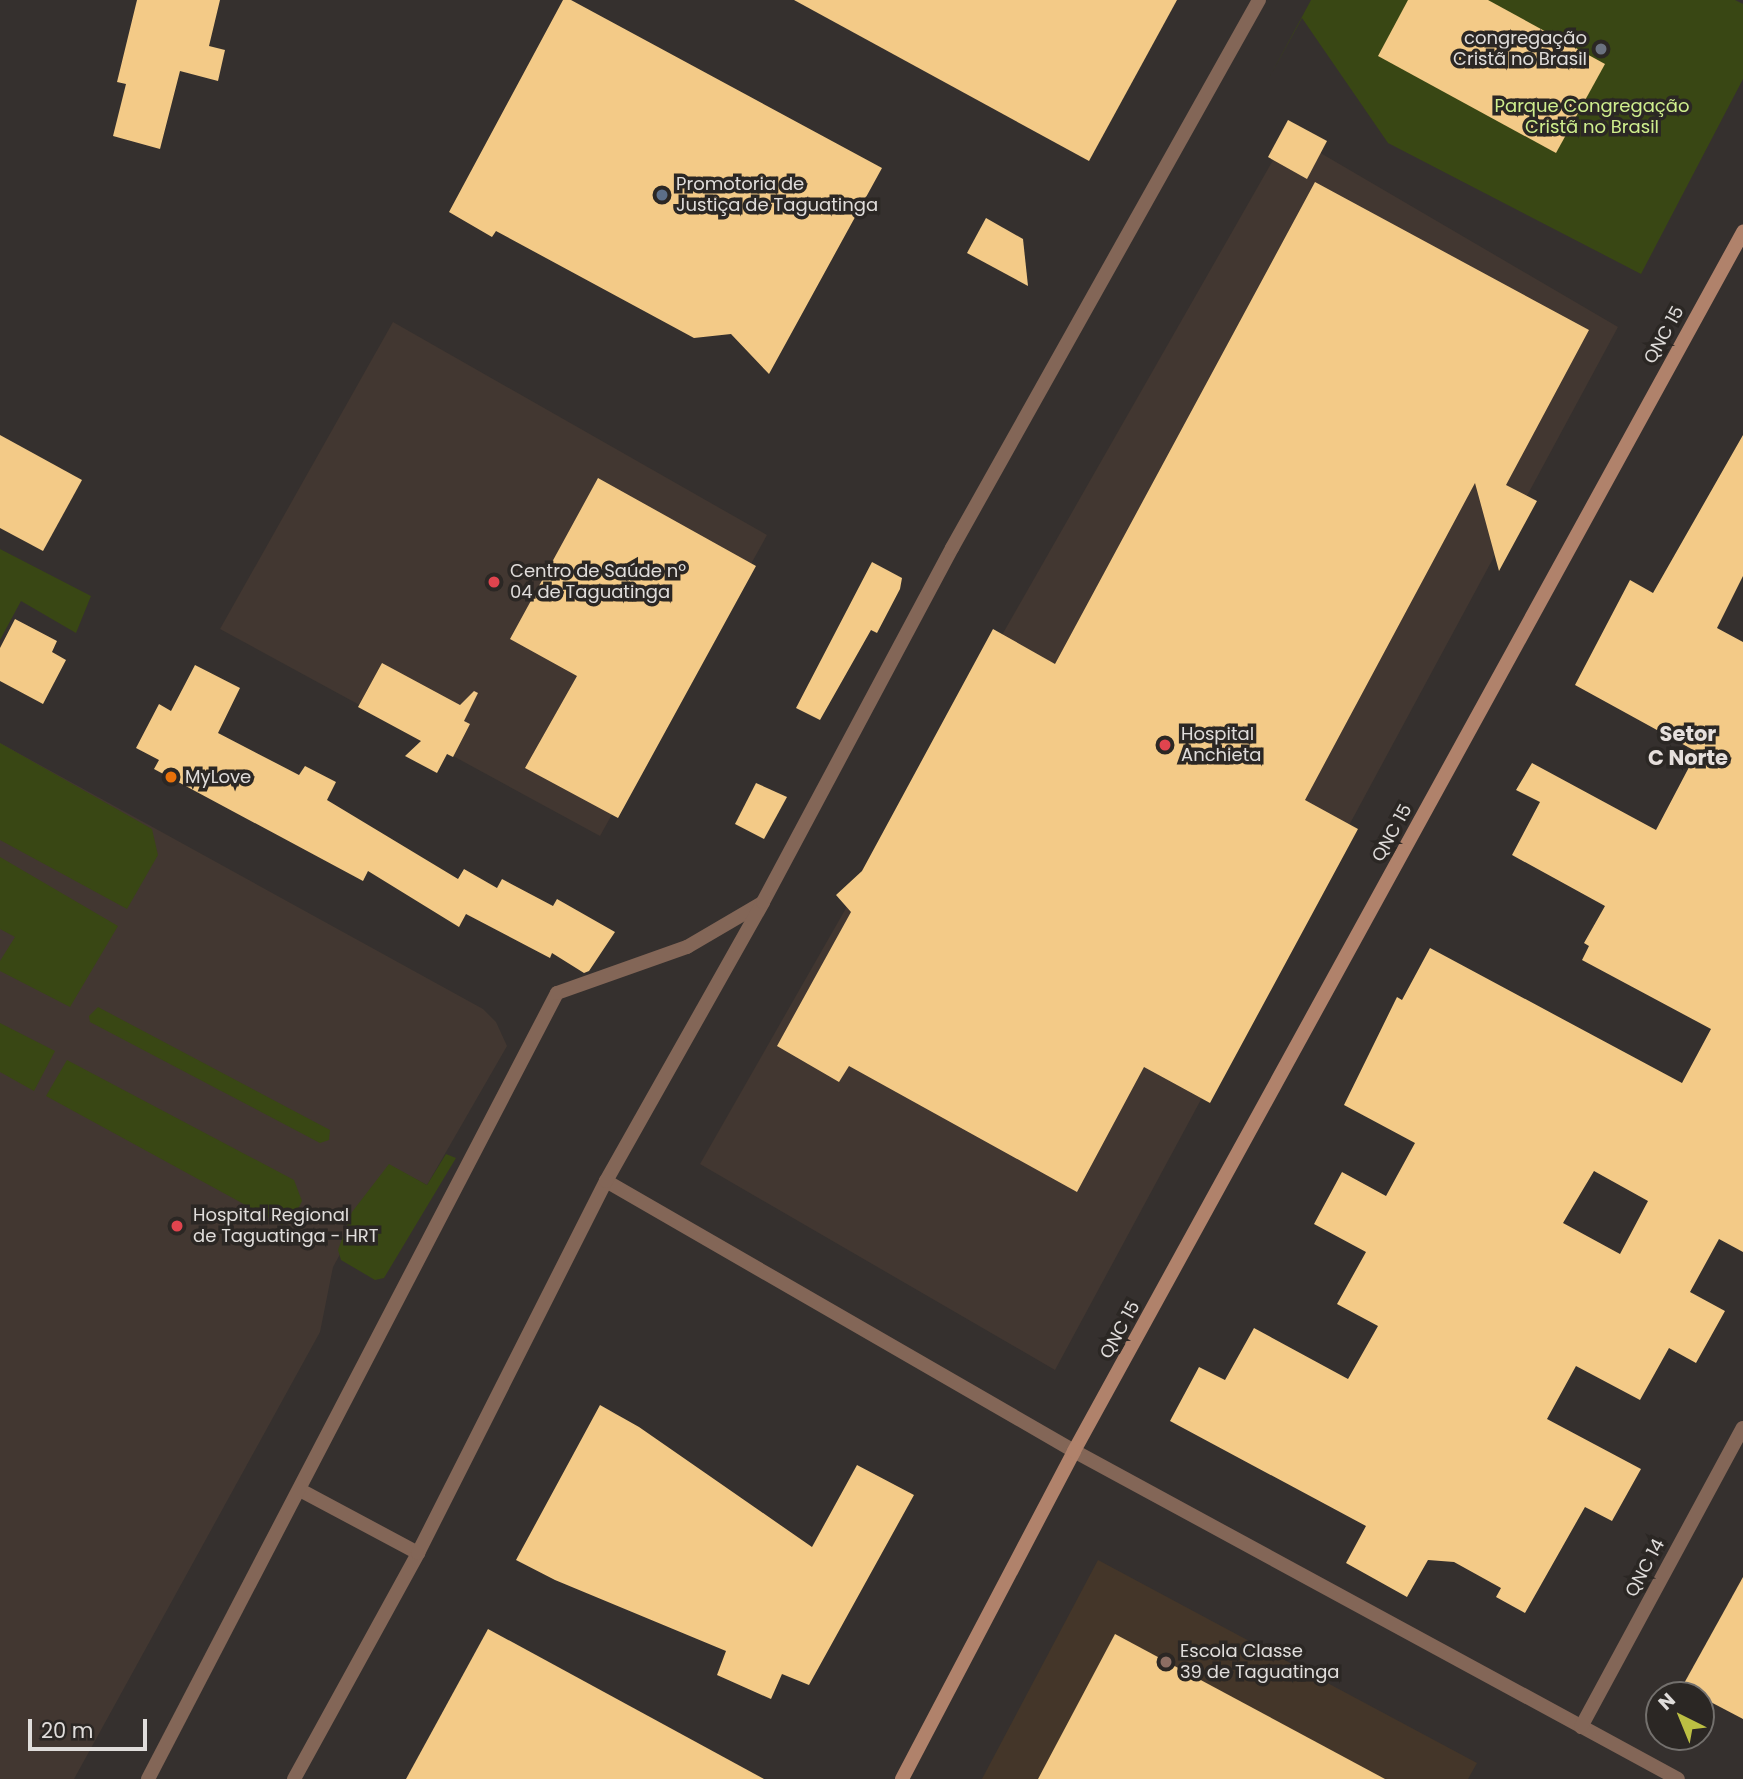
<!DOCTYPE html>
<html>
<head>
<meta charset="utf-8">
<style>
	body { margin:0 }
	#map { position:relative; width:1743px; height:1779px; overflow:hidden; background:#35302e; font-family:Poppins,sans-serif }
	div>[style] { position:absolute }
	.built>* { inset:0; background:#423731 }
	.education>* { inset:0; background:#443629 }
	.green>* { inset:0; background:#394714 }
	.building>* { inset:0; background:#f3ca87 }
	.street>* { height:14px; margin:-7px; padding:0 7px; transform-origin:7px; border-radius:7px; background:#836657 }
	.secondary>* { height:14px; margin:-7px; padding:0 7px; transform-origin:7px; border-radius:7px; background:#b0826b }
	.dots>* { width:19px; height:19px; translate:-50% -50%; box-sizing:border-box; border:4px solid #2b2724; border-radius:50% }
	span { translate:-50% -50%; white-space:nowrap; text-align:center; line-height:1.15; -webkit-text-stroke:7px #2b2724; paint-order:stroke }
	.poi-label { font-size:18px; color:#e0dddb }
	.right { translate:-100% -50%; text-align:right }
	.left { translate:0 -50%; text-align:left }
	.park-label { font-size:18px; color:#cfee8d }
	.street-label { font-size:18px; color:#e0dddb }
	.quarter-label { font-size:21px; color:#e6dfdc; font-weight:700 }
	.north { position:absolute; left:1645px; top:1681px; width:70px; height:70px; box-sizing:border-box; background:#2b2724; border:2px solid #73706d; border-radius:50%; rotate:317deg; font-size:19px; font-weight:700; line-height:28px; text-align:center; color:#e0dddb }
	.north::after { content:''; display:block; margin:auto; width:24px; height:32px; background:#bcbf43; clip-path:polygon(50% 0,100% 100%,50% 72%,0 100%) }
	.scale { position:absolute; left:28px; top:1719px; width:119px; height:32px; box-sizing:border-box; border:4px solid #e0dddb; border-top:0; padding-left:9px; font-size:21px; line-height:24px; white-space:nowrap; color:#e0dddb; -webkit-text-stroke:5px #2b2724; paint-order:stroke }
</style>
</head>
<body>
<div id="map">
	<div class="built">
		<div style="clip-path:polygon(1288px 134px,1618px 327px,1055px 1370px,700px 1164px)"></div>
		<div style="clip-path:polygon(393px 322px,767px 535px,600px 836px,220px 629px)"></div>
		<div style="clip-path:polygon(0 743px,483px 1009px,496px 1022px,507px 1046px,427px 1185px,389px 1165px,333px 1267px,320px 1332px,74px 1779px,0 1779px)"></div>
	</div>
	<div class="education">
		<div style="clip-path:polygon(1098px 1560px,1477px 1763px,1468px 1779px,982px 1779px)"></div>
	</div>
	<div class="green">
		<div style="clip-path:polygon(1311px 0,1735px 0,1743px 4px,1743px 79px,1641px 274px,1388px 143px,1302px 18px,1268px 80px)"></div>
		<div style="clip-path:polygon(0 549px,91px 596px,76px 633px,21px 601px,0 640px)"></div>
		<div style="clip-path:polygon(0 743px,152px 829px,158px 855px,127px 909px,0 840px)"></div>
		<div style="clip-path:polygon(0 857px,118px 926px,70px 1007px,0 971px,0 961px,15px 937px,0 929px)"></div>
		<div style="clip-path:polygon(98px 1007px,330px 1130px,329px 1140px,320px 1143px,90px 1022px,89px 1016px)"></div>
		<div style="clip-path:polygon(0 1023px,55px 1051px,34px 1091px,0 1072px)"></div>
		<div style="clip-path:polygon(67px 1060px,294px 1180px,302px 1201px,295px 1215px,282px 1225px,46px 1096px)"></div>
		<div style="clip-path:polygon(446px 1154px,456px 1158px,384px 1278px,375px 1280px,341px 1260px,338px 1250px,352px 1212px,389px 1164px,427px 1185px)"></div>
	</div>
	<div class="building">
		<div style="clip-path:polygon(137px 0,220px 0,209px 46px,225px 50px,218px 81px,180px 71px,160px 149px,113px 136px,126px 84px,117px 82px)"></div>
		<div style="clip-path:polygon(563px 0,571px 0,882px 168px,769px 374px,731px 334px,694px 338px,496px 231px,492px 237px,449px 212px)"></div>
		<div style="clip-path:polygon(794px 0,1177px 0,1089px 161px)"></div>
		<div style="clip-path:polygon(1408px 0,1488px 0,1605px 64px,1556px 153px,1378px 56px)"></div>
		<div style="clip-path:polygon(1288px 120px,1327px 141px,1307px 179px,1268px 157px)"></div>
		<div style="clip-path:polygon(1315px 182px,1589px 330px,1506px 485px,1537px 501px,1499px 571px,1475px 483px,1305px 800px,1358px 829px,1210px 1103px,1144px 1067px,1077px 1192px,849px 1066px,839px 1082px,777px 1046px,851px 912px,836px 895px,862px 871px,993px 629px,1055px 664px)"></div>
		<div style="clip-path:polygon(986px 218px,1023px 239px,1028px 286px,967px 253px)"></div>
		<div style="clip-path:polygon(0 435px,82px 480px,43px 551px,0 528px)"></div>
		<div style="clip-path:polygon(evenodd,1743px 435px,1743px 576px,1717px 628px,1743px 642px,1743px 1252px,1719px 1239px,1690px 1292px,1725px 1311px,1696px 1363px,1669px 1348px,1640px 1400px,1576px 1366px,1547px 1419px,1641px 1469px,1612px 1521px,1585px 1507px,1525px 1613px,1496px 1597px,1501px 1588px,1454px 1562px,1428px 1560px,1407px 1597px,1346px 1563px,1366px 1526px,1170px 1421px,1199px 1367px,1225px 1380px,1254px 1328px,1348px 1379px,1378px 1326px,1337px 1304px,1366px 1252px,1314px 1224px,1342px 1172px,1386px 1196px,1415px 1143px,1344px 1105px,1397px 997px,1402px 1000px,1430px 948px,1682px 1083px,1711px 1029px,1582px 960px,1589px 946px,1584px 943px,1605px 906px,1512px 855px,1540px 802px,1516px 790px,1532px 763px,1656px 830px,1697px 752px,1575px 685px,1630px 580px,1653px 593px,1743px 435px,1594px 1171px,1648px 1201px,1620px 1254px,1563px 1223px,1594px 1171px)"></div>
		<div style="clip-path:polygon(598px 478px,756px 566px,618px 818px,525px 768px,577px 676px,510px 639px)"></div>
		<div style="clip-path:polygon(872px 562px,902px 578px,900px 589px,877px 633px,871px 630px,820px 720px,796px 708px)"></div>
		<div style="clip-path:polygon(15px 619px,57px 641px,52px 652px,66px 660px,43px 704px,0 681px,0 648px)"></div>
		<div style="clip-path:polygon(382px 663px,460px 705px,474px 691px,478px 693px,464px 721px,470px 724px,453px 757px,447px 754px,437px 773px,405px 756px,421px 741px,358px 707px)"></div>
		<div style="clip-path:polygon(195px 665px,240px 688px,218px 733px,299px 775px,305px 766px,336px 782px,327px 800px,458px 879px,464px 869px,497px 888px,502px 879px,553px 906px,557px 899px,615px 932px,589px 971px,584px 973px,552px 953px,550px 958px,466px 914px,459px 927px,368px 871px,363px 881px,154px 769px,159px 760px,136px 748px,159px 704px,171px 711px)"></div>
		<div style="clip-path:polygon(756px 783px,787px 797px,764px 839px,735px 824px)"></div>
		<div style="clip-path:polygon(600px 1405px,639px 1427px,812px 1547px,857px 1465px,914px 1495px,809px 1685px,782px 1674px,771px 1699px,717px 1675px,726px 1651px,555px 1580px,516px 1560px)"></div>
		<div style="clip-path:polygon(1743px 1577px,1743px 1719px,1682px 1687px)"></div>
		<div style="clip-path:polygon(488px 1629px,764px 1779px,406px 1779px)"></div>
		<div style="clip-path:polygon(1115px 1634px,1385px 1779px,1038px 1779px)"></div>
	</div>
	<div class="street">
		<div style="left:606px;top:1181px;width:540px;rotate:29.98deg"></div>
		<div style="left:1074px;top:1451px;width:687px;rotate:28.5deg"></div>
		<div style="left:300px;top:1490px;width:134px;rotate:28.1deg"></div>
		<div style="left:1581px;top:1727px;width:340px;rotate:-61.6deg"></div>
		<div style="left:148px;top:1779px;width:886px;rotate:-62.51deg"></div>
		<div style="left:557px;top:993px;width:138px;rotate:-19.5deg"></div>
		<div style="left:687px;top:947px;width:87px;rotate:-30.4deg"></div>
		<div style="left:294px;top:1779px;width:258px;rotate:-61.2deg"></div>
		<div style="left:418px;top:1553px;width:417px;rotate:-63.2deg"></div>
		<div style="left:606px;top:1181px;width:320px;rotate:-60.6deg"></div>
		<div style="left:763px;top:902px;width:401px;rotate:-61.9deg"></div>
		<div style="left:952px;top:548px;width:628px;rotate:-60.74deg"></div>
	</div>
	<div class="secondary">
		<div style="left:902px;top:1779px;width:370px;rotate:-62.3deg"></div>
		<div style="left:1074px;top:1451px;width:1391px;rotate:-61.24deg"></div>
	</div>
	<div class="dots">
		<div style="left:1601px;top:49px;background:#6b7280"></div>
		<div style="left:662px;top:195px;background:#5c6f8a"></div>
		<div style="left:494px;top:582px;background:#e0444e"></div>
		<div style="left:1165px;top:745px;background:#e0444e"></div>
		<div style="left:171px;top:777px;background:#e8710a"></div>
		<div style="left:177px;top:1226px;background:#e0444e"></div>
		<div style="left:1166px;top:1662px;background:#8d6e63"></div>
	</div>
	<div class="poi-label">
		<span class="right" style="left:1587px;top:49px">congregação<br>Cristã no Brasil</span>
		<span class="left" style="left:676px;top:195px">Promotoria de<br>Justiça de Taguatinga</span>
		<span class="left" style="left:510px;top:582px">Centro de Saúde nº<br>04 de Taguatinga</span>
		<span class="left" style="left:1181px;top:745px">Hospital<br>Anchieta</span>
		<span class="left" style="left:185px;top:777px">MyLove</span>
		<span class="left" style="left:193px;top:1226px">Hospital Regional<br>de Taguatinga - HRT</span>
		<span class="left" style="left:1180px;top:1662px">Escola Classe<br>39 de Taguatinga</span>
	</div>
	<div class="park-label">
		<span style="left:1592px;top:117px">Parque Congregação<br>Cristã no Brasil</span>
	</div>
	<div class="street-label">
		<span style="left:1664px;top:335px;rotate:-61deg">QNC 15</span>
		<span style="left:1392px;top:833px;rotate:-61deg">QNC 15</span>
		<span style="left:1120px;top:1330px;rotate:-61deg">QNC 15</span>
		<span style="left:1645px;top:1568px;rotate:-62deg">QNC 14</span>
	</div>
	<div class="quarter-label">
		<span style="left:1688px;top:746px">Setor<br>C Norte</span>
	</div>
	<div class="north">N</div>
	<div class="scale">20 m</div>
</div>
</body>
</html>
